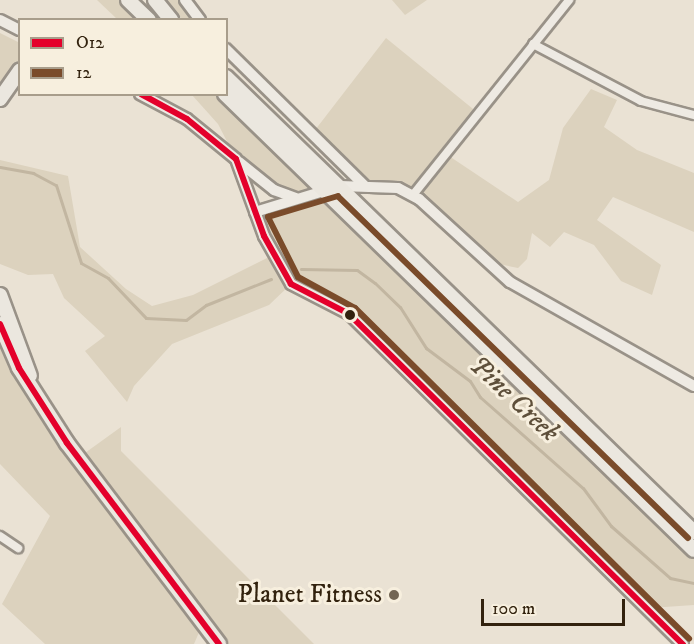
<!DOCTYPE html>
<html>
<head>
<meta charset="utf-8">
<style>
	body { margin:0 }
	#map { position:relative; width:694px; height:644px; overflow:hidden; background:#eae2d4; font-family:"IM FELL DW Pica",serif }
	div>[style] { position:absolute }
	.green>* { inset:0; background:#dcd2be }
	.stream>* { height:3px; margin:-1.5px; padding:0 1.5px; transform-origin:1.5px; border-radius:1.5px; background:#c2b6a1 }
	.roads { filter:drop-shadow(2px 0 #999288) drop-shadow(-2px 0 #999288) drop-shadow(0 2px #999288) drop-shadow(0 -2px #999288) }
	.minor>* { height:8px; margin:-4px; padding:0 4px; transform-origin:4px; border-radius:4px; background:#eeeae3 }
	.tertiary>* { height:10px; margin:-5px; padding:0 5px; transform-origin:5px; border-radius:5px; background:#eeeae3 }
	.primary>* { height:14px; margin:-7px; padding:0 7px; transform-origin:7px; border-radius:7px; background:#ebe7df }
	.trunk>* { height:14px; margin:-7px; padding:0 7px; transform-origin:7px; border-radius:7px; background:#ebe7df }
	.bus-1>* { height:6px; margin:-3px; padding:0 3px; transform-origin:3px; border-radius:3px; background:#e4002b }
	.bus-2>* { height:6px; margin:-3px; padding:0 3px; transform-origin:3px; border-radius:3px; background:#7a4b2a }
	.dots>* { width:16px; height:16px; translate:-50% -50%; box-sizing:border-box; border:3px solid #f7efde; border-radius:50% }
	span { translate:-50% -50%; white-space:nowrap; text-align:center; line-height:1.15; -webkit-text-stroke:6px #f7efde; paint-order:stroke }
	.poi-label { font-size:26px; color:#32220e }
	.right { translate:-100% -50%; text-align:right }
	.water-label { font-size:27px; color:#5e4f3a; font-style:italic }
	.legend { position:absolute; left:18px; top:18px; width:210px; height:78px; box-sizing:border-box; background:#f7efde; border:2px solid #a89d8b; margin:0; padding:8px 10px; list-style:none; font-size:18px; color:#32220e }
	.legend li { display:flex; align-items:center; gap:12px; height:30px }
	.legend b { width:30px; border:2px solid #a89d8b }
	.scale { position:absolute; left:481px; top:599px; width:144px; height:27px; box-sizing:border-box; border:3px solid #32220e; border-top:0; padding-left:8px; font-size:18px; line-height:21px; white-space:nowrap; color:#32220e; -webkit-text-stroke:4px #f7efde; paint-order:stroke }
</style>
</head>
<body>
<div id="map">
	<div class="green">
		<div style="clip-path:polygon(97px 0,128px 0,149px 19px,117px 19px)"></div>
		<div style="clip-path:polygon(166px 0,180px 0,195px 19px,182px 19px)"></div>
		<div style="clip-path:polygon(392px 0,427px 0,405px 15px)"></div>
		<div style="clip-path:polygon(0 33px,20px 43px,19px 62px,0 91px)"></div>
		<div style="clip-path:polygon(386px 38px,478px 113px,446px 154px,518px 202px,549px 180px,563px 128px,591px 89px,617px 100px,604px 127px,637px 150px,694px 173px,694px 232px,613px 197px,597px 220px,661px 265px,652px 295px,621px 281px,594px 245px,564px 232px,550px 247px,532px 233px,527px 259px,518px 268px,484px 261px,413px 195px,364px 185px,312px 134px)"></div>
		<div style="clip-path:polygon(192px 95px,225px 95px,694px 550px,694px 605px,650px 608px,349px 314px,291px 284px,269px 305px,172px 344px,134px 386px,127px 402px,85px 351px,105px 336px,64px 298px,53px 274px,28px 275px,0 264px,0 160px,68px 176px,80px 247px,126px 289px,152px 306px,193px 295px,273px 255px,255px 212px,295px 199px,236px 159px,218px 124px)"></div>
		<div style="clip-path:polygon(0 324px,78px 458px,121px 427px,121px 451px,314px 644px,219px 644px,203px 623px,194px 644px,45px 644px,2px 604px,50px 516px,0 464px)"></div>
	</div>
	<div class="stream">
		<div style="left:0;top:167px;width:34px;rotate:10deg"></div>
		<div style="left:33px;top:173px;width:26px;rotate:28deg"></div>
		<div style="left:56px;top:185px;width:82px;rotate:72.2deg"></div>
		<div style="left:81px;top:263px;width:31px;rotate:29deg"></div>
		<div style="left:108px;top:278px;width:55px;rotate:46.5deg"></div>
		<div style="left:146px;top:318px;width:40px;rotate:2.9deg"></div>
		<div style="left:186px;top:320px;width:25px;rotate:-37deg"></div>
		<div style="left:206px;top:305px;width:70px;rotate:-21.8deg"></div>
		<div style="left:301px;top:269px;width:56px;rotate:1deg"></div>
		<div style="left:357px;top:270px;width:22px;rotate:36deg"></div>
		<div style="left:375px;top:283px;width:35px;rotate:44deg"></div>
		<div style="left:400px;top:307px;width:49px;rotate:57.6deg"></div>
		<div style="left:426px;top:348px;width:55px;rotate:36.9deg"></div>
		<div style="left:470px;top:381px;width:19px;rotate:58deg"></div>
		<div style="left:480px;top:397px;width:137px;rotate:41.5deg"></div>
		<div style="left:583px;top:488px;width:47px;rotate:53.6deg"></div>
		<div style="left:611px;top:526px;width:79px;rotate:41.4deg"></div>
		<div style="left:670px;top:578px;width:25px;rotate:12deg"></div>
	</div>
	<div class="roads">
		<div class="minor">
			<div style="left:533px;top:44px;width:122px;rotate:27.8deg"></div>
			<div style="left:641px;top:101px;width:55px;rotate:14.8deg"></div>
			<div style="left:413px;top:195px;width:250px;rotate:-51.3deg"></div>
			<div style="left:0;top:536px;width:22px;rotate:34deg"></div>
		</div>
		<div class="tertiary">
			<div style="left:185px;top:0;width:25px;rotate:53deg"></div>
			<div style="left:0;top:20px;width:22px;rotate:27deg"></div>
			<div style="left:226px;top:49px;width:194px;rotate:44.6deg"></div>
			<div style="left:140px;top:94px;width:53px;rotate:28deg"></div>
			<div style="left:187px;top:119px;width:63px;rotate:39.2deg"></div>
			<div style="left:236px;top:159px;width:82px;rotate:70deg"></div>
			<div style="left:264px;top:236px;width:55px;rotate:60.6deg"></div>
			<div style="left:291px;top:284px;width:65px;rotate:27.3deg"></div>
			<div style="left:349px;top:314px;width:470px;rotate:44.7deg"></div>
			<div style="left:239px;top:162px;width:45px;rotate:38.7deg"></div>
			<div style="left:274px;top:190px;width:23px;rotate:20deg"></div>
			<div style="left:255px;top:212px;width:89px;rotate:-17deg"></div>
			<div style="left:340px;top:186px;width:58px;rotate:2deg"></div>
			<div style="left:398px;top:188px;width:24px;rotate:28deg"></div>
			<div style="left:419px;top:199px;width:123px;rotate:42.4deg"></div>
			<div style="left:510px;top:282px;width:211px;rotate:29.5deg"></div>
		</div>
		<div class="primary">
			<div style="left:0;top:99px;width:35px;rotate:-55deg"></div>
			<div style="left:0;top:295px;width:86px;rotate:69.7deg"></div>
			<div style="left:0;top:324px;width:48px;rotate:66.6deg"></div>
			<div style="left:19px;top:368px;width:89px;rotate:57.4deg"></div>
			<div style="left:67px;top:443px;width:252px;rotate:52.9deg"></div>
		</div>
		<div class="trunk">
			<div style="left:128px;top:0;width:29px;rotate:44deg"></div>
			<div style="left:155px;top:0;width:26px;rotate:51deg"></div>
			<div style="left:226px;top:77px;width:653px;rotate:44.19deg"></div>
			<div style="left:225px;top:94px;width:654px;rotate:44.19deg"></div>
		</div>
	</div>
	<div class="bus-1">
		<div style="left:141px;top:94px;width:52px;rotate:28.5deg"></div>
		<div style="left:187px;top:119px;width:63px;rotate:39.2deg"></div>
		<div style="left:236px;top:159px;width:82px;rotate:70deg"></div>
		<div style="left:264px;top:236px;width:55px;rotate:60.6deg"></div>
		<div style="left:291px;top:284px;width:65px;rotate:27.3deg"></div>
		<div style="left:349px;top:314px;width:470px;rotate:44.7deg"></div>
		<div style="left:0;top:324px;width:48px;rotate:66.6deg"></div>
		<div style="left:19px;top:368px;width:89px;rotate:57.4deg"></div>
		<div style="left:67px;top:443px;width:252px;rotate:52.9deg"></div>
	</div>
	<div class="bus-2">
		<div style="left:688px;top:538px;width:489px;rotate:-135.7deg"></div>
		<div style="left:338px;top:196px;width:73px;rotate:163.3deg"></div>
		<div style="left:268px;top:217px;width:67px;rotate:63.4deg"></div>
		<div style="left:298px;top:277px;width:65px;rotate:28.5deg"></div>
		<div style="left:355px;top:308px;width:470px;rotate:44.7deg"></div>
	</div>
	<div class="dots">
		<div style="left:350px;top:315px;background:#32220e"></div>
		<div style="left:394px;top:595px;background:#726553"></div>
	</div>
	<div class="poi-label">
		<span class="right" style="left:382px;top:595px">Planet Fitness</span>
	</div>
	<div class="water-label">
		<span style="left:514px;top:399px;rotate:43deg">Pine Creek</span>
	</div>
	<ul class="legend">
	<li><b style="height:8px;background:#e4002b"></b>O12</li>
	<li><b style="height:8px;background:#7a4b2a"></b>12</li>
	</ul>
	<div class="scale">100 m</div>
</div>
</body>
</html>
